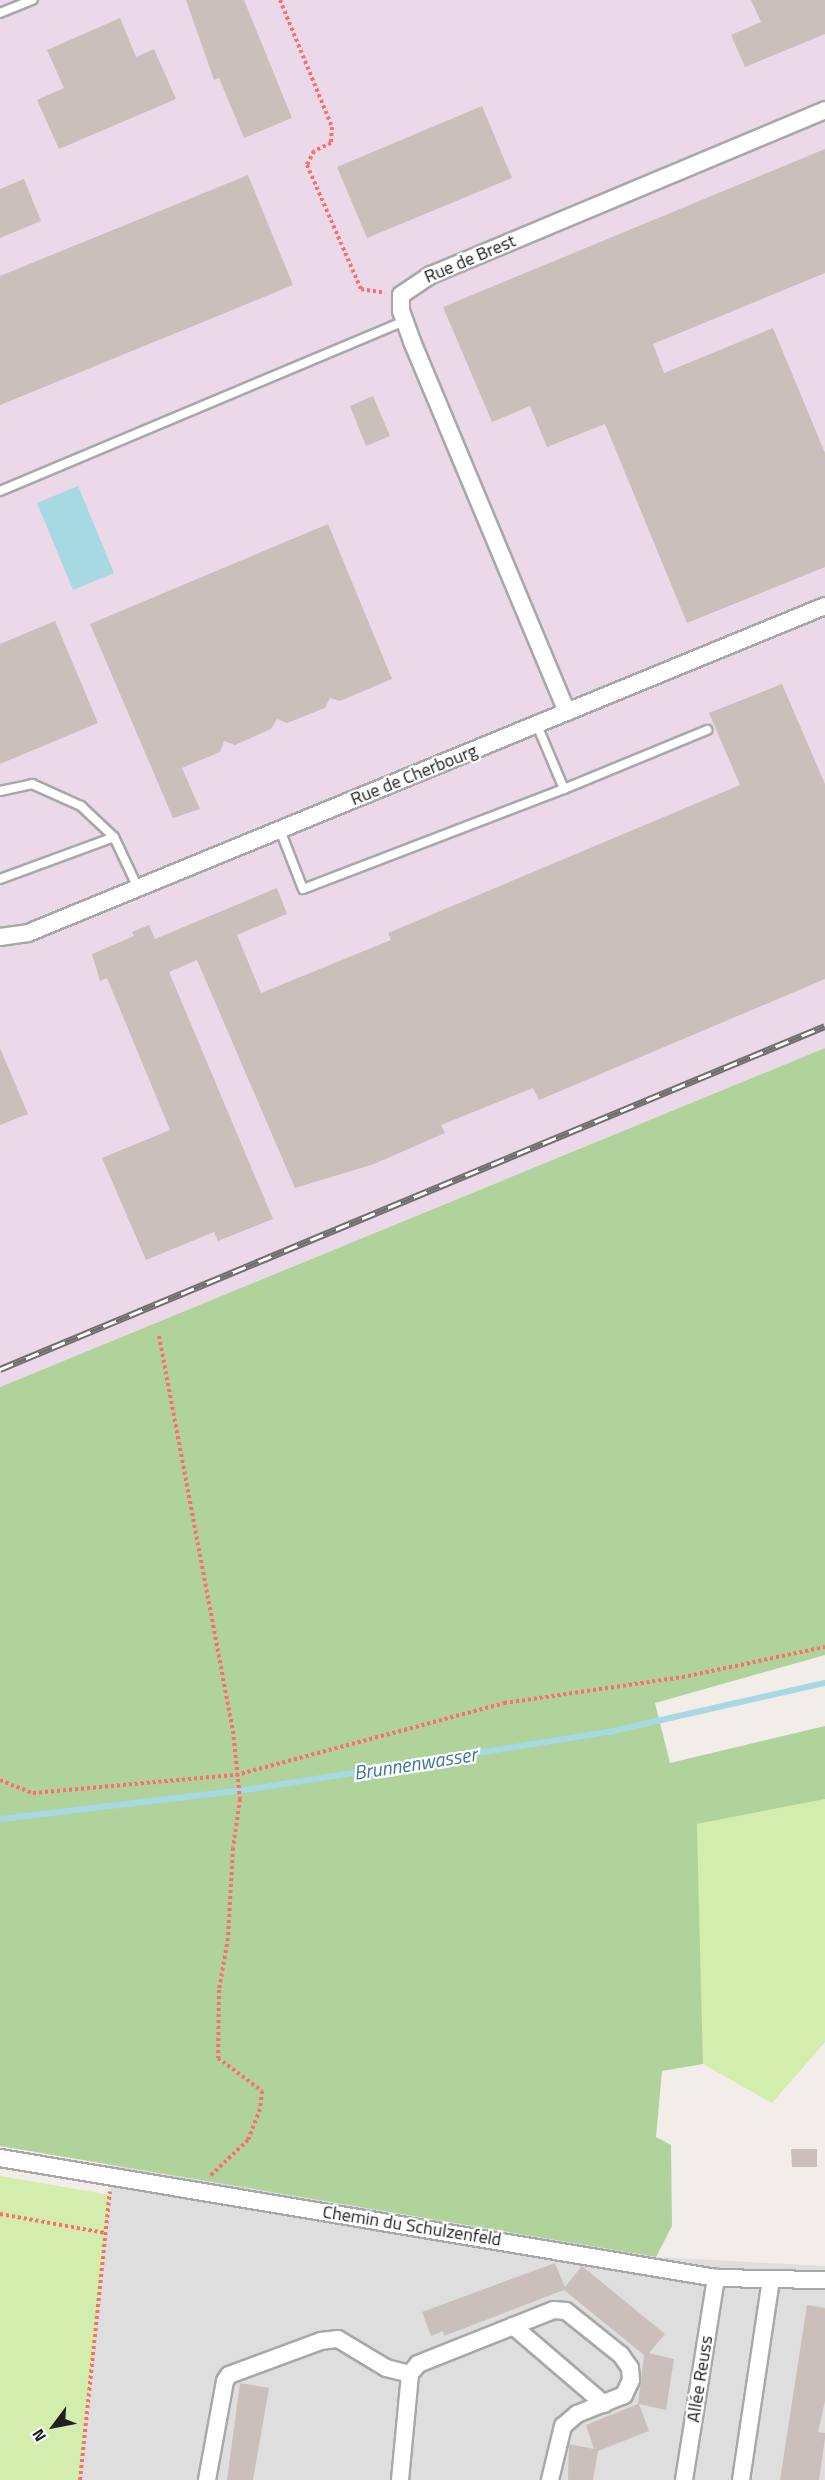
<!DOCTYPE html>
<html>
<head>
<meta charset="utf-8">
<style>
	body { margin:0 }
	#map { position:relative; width:825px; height:2480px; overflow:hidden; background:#f2ede8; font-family:"Titillium Web",sans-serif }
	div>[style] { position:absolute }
	.residential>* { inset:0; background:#dfdede }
	.industrial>* { inset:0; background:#ebd9e9 }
	.grass>* { inset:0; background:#d2edac }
	.forest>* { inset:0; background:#b0d39b }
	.water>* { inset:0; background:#a6d9e1 }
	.stream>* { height:6px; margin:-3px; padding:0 3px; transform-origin:3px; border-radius:3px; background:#a6d9e1 }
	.building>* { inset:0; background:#cabfba }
	.path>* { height:4px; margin-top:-2px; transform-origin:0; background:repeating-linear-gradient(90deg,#ff6d6b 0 3px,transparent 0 6px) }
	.roads { filter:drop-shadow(2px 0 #a8a8a8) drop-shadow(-2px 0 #a8a8a8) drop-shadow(0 2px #a8a8a8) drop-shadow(0 -2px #a8a8a8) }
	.lane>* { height:8px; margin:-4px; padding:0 4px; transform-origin:4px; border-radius:4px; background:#fff }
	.street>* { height:16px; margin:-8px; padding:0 8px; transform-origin:8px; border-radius:8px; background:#fff }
	.rail>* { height:7px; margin-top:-3.5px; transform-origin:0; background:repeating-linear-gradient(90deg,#fff 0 14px,#6f6f6f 0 28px); box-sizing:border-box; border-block:2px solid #6f6f6f }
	span { translate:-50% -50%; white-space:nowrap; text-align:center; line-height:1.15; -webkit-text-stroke:4.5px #fff; paint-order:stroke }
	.street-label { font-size:18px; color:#212121 }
	.water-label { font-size:20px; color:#40779e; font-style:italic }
	.north { position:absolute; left:24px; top:2396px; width:60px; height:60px; -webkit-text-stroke:4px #fff; paint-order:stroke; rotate:238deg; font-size:16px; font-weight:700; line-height:24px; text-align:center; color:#212121 }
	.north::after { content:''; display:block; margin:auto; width:21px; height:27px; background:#212121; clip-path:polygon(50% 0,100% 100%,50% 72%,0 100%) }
</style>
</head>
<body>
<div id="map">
	<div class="residential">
		<div style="clip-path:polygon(107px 2163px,656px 2257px,825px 2266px,825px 2480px,80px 2480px,110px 2195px)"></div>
	</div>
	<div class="industrial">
		<div style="clip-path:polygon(0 0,825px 0,825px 1048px,0 1387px)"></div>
	</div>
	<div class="grass">
		<div style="clip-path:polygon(825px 1799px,825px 2042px,772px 2103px,703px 2064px,697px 1824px)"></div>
		<div style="clip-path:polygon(0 2176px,110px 2195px,80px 2480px,0 2480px)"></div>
	</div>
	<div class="forest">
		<div style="clip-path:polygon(825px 1048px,825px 1655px,655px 1703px,670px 1763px,825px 1726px,825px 1799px,697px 1824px,703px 2064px,662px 2071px,656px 2137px,671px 2145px,672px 2226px,656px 2257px,0 2146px,0 1387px)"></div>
	</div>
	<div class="water">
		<div style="clip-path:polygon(78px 486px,114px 573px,73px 590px,37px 503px)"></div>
	</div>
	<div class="stream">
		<div style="left:0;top:1819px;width:254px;rotate:-6.8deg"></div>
		<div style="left:252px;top:1789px;width:366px;rotate:-9.1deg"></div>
		<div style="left:613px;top:1731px;width:217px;rotate:-12.8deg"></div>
	</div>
	<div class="building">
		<div style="clip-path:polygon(186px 0,244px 0,292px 118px,244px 138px,219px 78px,214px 80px)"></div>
		<div style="clip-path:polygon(751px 0,825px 0,825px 34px,745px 67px,731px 35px,761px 22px)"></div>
		<div style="clip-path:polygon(120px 18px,136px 57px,154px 49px,176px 99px,59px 149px,37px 100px,64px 88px,47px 50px)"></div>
		<div style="clip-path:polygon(482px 106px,512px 178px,367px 238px,337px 167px)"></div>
		<div style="clip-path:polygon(825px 149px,825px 273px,653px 344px,664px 373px,773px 328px,825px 453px,825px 567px,687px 623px,605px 424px,547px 447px,530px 406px,492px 422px,443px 307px)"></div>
		<div style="clip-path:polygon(248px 175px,293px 285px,0 405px,0 276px)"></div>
		<div style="clip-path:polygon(24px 179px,41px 221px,0 238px,0 189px)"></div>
		<div style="clip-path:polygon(373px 396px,390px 436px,366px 446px,350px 406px)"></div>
		<div style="clip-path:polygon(328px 524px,392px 679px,340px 701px,330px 698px,325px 708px,287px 723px,277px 719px,271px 729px,235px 745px,224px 741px,220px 752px,182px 768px,200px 809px,173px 818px,90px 624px)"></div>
		<div style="clip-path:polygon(55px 621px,98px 723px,0 764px,0 644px)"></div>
		<div style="clip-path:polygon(782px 684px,825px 784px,825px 979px,539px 1100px,533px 1088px,441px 1125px,445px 1133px,374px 1164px,295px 1188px,197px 960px,169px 972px,273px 1219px,218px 1241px,214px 1232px,146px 1260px,102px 1158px,170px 1130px,107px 978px,100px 981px,92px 954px,134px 936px,132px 932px,149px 925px,155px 939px,277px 888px,287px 914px,237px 935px,261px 993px,391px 940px,388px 933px,740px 785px,709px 713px)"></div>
		<div style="clip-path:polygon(0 1048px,28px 1114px,0 1125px)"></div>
		<div style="clip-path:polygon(791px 2149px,817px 2149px,817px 2167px,792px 2167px)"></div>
		<div style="clip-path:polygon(555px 2263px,565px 2287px,582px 2266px,665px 2334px,649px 2353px,674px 2359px,666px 2410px,639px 2404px,649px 2431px,598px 2451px,593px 2480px,568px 2480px,569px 2444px,594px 2449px,586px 2425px,638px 2404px,644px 2355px,564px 2290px,444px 2336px,443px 2331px,431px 2336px,422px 2312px)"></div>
		<div style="clip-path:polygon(807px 2305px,825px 2308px,825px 2401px,818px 2432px,825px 2433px,825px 2438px,819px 2480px,780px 2480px)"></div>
		<div style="clip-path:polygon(240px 2383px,269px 2388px,253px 2480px,227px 2480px)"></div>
	</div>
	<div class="path">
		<div style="left:280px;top:0;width:137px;rotate:67.7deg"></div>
		<div style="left:332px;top:127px;width:16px;rotate:94deg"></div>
		<div style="left:331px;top:143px;width:19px;rotate:155deg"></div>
		<div style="left:314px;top:151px;width:16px;rotate:117deg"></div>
		<div style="left:307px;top:165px;width:135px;rotate:66.5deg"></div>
		<div style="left:361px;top:289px;width:24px;rotate:9deg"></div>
		<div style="left:159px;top:1336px;width:402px;rotate:79.4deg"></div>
		<div style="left:233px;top:1731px;width:68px;rotate:84.1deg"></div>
		<div style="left:240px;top:1799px;width:49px;rotate:98.1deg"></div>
		<div style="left:233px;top:1848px;width:90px;rotate:93.2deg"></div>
		<div style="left:228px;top:1938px;width:53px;rotate:99.8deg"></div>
		<div style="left:219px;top:1990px;width:68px;rotate:90.8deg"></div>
		<div style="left:218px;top:2058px;width:55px;rotate:36.9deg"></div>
		<div style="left:262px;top:2091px;width:18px;rotate:96deg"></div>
		<div style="left:260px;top:2109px;width:33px;rotate:111deg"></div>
		<div style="left:248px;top:2140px;width:54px;rotate:136.5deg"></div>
		<div style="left:0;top:1780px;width:35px;rotate:22deg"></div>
		<div style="left:33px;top:1793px;width:204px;rotate:-5.1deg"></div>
		<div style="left:236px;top:1775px;width:278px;rotate:-15deg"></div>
		<div style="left:504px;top:1703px;width:186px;rotate:-8.3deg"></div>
		<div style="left:688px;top:1676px;width:140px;rotate:-12deg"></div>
		<div style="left:0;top:2214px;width:108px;rotate:10.2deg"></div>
		<div style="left:80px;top:2480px;width:290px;rotate:-84.1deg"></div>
	</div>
	<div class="roads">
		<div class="lane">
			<div style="left:0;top:13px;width:35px;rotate:-22deg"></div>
			<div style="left:0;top:491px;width:439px;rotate:-22.8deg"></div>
			<div style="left:564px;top:789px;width:155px;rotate:-22.4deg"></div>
			<div style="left:0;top:791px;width:33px;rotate:-12deg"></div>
			<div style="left:32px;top:784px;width:54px;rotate:24.2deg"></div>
			<div style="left:81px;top:806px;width:45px;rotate:43.2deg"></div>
			<div style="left:114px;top:837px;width:56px;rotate:64.8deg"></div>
			<div style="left:280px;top:830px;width:63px;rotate:68.7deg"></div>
			<div style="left:303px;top:889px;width:280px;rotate:-21deg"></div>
			<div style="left:564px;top:789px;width:69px;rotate:-112.9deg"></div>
			<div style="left:0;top:879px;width:121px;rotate:-20.2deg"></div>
		</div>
		<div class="street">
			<div style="left:567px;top:712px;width:402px;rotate:-112.7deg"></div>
			<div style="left:412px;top:341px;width:32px;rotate:-110deg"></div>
			<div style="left:401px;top:311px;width:16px;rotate:-90deg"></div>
			<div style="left:401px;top:295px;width:36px;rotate:-34deg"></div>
			<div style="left:431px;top:275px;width:427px;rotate:-22.7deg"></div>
			<div style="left:0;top:937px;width:28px;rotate:-8deg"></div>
			<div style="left:28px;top:933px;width:861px;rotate:-22.31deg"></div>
			<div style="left:0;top:2158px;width:726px;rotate:9.51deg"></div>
			<div style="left:716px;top:2278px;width:109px;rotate:1.1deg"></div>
			<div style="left:513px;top:2326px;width:120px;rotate:40.6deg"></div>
			<div style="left:207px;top:2480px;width:101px;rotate:-79.7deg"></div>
			<div style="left:225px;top:2381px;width:7px;rotate:-56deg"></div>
			<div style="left:229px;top:2375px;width:98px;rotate:-20.3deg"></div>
			<div style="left:321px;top:2341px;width:17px;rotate:-7deg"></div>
			<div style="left:338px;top:2339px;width:56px;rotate:31.1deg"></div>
			<div style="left:386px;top:2368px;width:25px;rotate:14deg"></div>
			<div style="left:400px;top:2480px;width:106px;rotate:-84.6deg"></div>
			<div style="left:410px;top:2374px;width:13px;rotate:-51deg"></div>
			<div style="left:418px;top:2364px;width:146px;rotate:-21.7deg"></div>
			<div style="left:554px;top:2310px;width:12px;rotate:5deg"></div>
			<div style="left:566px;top:2311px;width:70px;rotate:38.7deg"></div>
			<div style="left:621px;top:2355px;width:16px;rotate:55deg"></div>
			<div style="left:630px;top:2368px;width:12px;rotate:85deg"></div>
			<div style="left:631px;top:2380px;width:17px;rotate:115deg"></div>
			<div style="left:624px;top:2395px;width:51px;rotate:158deg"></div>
			<div style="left:577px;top:2414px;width:18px;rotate:139deg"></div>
			<div style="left:563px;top:2426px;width:56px;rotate:103.5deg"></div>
			<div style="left:684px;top:2480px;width:205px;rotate:-81deg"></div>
			<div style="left:741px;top:2480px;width:203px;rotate:-81.5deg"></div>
		</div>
	</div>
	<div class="rail">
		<div style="left:0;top:1369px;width:893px;rotate:-22.58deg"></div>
	</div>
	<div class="street-label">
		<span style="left:470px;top:259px;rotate:-23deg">Rue de Brest</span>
		<span style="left:414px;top:775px;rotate:-22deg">Rue de Cherbourg</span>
		<span style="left:412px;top:2226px;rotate:9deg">Chemin du Schulzenfeld</span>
		<span style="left:700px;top:2379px;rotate:-81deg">Allée Reuss</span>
	</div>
	<div class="water-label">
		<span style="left:415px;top:1763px;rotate:-9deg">Brunnenwasser</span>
	</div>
	<div class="north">N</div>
</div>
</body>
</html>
